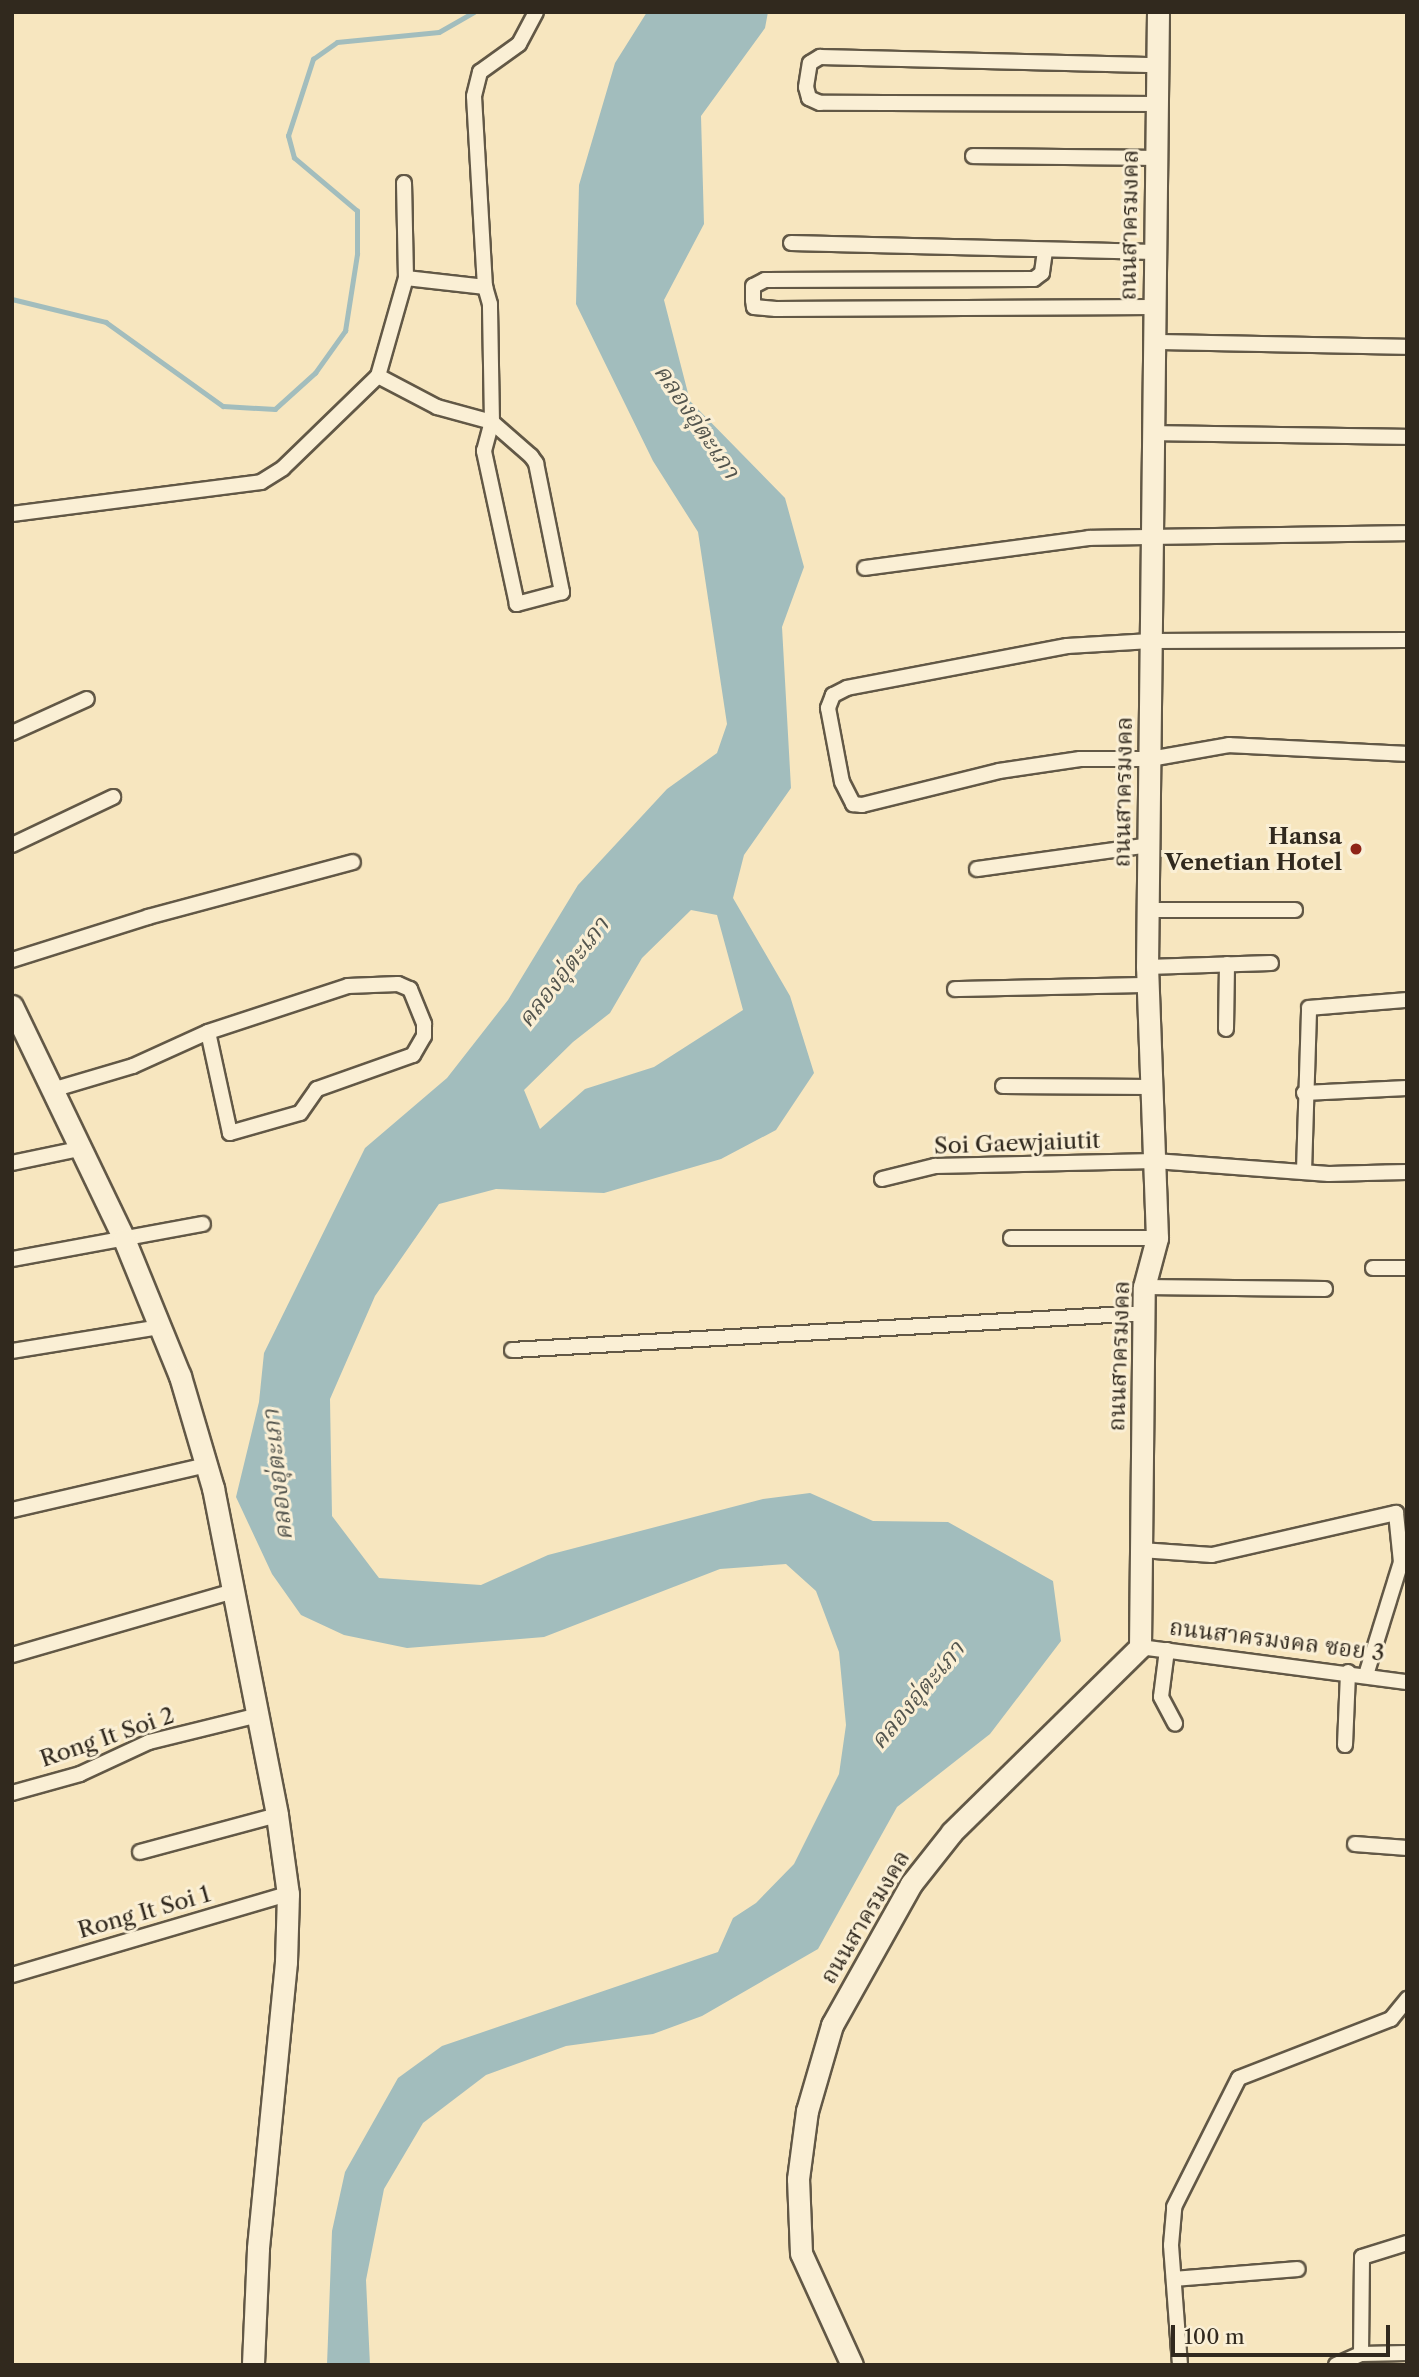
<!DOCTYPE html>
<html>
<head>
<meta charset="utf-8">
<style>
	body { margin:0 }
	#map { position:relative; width:1419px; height:2377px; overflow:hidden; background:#f7e6bf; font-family:"Libre Caslon Text","Noto Serif Thai",serif }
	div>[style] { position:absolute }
	.water>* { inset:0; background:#a2bdbd }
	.stream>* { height:4.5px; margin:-2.25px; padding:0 2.25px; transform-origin:2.25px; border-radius:2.25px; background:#a2bdbd }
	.roads { filter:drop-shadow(2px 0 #625846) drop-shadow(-2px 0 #625846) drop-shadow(0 2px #625846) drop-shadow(0 -2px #625846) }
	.street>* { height:14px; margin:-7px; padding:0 7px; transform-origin:7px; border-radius:7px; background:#faefd5 }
	.secondary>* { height:21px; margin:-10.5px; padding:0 10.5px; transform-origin:10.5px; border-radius:10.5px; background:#faefd5 }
	.dots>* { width:19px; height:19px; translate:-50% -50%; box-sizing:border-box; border:4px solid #faefd5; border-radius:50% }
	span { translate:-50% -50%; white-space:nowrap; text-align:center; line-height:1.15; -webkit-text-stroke:6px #faefd5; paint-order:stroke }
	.street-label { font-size:23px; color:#31291e }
	.poi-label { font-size:23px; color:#31291e; font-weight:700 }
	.right { translate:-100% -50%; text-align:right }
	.water-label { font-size:24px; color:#53554e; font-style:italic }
	.frame { position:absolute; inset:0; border:14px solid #31291e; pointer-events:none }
	.scale { position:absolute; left:1171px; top:2325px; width:219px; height:32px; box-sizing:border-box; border:4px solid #31291e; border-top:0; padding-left:9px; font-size:21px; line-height:24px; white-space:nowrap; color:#31291e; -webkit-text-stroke:5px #faefd5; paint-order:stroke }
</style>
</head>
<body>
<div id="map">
	<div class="water">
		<div style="clip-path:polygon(evenodd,647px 12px,768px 12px,765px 28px,701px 116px,704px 224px,664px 300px,690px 401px,785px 498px,804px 567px,782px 627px,791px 788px,744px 855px,733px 898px,790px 996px,814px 1073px,776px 1130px,721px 1159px,604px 1193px,496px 1189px,439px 1204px,375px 1296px,330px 1399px,332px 1516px,379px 1578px,481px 1585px,548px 1555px,763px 1499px,810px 1493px,873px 1521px,948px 1522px,1053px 1581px,1061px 1641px,990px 1734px,897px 1807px,818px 1949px,702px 2016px,653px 2034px,566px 2046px,486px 2075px,423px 2123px,384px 2189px,366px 2280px,370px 2365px,327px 2365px,332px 2231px,345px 2172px,398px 2078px,442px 2046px,718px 1952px,733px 1918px,756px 1903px,794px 1864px,839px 1774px,846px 1725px,839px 1652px,816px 1591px,786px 1564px,720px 1569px,544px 1637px,407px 1648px,344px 1635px,301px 1615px,272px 1574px,236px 1497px,259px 1402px,264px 1353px,365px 1148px,447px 1078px,508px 1000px,578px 885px,667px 789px,717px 753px,727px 724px,698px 532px,653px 461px,576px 304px,579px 185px,615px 63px,647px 12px,691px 910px,717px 915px,743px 1010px,654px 1067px,585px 1089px,540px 1129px,524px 1090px,573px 1042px,610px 1013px,642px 958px,691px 910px)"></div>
	</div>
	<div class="stream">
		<div style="left:12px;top:299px;width:97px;rotate:13.7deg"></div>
		<div style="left:106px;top:322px;width:144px;rotate:35.7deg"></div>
		<div style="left:223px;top:406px;width:52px;rotate:3.3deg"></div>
		<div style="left:275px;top:409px;width:54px;rotate:-42deg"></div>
		<div style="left:315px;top:373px;width:52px;rotate:-54.5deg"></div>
		<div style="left:345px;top:331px;width:78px;rotate:-81.1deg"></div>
		<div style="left:357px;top:254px;width:43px;rotate:-90deg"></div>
		<div style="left:357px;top:211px;width:82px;rotate:-139.9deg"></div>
		<div style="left:294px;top:158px;width:23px;rotate:-105deg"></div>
		<div style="left:288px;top:136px;width:81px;rotate:-72deg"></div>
		<div style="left:313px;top:59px;width:29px;rotate:-35deg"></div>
		<div style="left:337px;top:42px;width:102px;rotate:-5.6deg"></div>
		<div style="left:439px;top:32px;width:40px;rotate:-29.7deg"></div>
	</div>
	<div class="roads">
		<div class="street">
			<div style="left:1158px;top:104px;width:338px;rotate:-179.8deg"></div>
			<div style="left:820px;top:103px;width:12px;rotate:-156deg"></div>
			<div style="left:809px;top:98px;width:11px;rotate:-105deg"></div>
			<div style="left:806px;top:87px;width:24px;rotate:-81deg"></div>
			<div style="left:810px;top:63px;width:12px;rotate:-31deg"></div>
			<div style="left:820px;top:57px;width:338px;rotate:1.4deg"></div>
			<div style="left:973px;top:156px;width:183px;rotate:0.6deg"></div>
			<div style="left:791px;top:243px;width:364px;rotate:1.4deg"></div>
			<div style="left:1045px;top:251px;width:22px;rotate:98deg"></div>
			<div style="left:1042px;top:273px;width:10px;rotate:143deg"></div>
			<div style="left:1034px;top:279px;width:269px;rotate:179.8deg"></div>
			<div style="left:765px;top:280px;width:13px;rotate:153deg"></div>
			<div style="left:753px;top:286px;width:14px;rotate:90deg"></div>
			<div style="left:753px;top:300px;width:7px;rotate:82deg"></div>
			<div style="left:754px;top:307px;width:22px;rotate:5deg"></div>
			<div style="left:776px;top:309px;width:378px;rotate:-0.3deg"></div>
			<div style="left:406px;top:278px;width:80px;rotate:6.5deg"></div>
			<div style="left:1154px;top:342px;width:253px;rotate:1.1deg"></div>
			<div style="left:378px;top:376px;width:102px;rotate:-74.1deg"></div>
			<div style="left:406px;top:278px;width:95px;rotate:-91.2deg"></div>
			<div style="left:1154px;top:433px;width:253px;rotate:0.9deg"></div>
			<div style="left:12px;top:514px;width:251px;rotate:-7.3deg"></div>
			<div style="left:261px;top:482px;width:26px;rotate:-32deg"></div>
			<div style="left:283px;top:468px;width:132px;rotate:-44.1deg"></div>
			<div style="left:378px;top:376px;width:67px;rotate:27.7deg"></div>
			<div style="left:437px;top:407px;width:57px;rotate:15.3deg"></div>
			<div style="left:492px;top:422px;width:52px;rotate:41.1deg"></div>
			<div style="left:531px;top:456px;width:9px;rotate:54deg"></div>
			<div style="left:536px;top:463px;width:132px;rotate:78.6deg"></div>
			<div style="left:562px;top:592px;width:47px;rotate:165.1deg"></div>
			<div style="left:517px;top:604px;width:157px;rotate:-102.2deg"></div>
			<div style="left:484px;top:451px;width:30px;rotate:-75deg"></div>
			<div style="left:492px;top:422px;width:118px;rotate:-91deg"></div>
			<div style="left:490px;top:304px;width:18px;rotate:-106deg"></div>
			<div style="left:485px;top:287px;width:191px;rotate:-93.3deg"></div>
			<div style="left:474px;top:96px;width:25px;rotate:-76deg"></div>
			<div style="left:480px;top:72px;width:48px;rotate:-35.7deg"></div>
			<div style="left:519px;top:44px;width:36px;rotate:-62deg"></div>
			<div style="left:865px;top:568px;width:226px;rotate:-7.6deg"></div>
			<div style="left:1089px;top:538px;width:318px;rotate:-0.9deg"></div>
			<div style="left:1407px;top:640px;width:256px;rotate:179.8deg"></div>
			<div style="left:1151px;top:641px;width:84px;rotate:176.6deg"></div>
			<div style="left:1067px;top:646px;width:224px;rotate:169.2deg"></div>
			<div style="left:847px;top:688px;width:16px;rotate:153deg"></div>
			<div style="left:833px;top:695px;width:14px;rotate:111deg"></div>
			<div style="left:828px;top:708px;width:75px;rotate:79.3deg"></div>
			<div style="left:842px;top:782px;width:25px;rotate:63deg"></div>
			<div style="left:853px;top:804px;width:9px;rotate:6deg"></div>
			<div style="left:862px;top:805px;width:141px;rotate:-13.9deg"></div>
			<div style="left:999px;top:771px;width:82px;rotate:-8.4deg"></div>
			<div style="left:1080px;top:759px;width:70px"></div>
			<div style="left:1150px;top:759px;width:80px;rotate:-10deg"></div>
			<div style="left:1229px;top:745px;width:178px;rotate:2.9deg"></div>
			<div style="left:12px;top:733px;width:82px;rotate:-24.4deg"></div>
			<div style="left:12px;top:845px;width:112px;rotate:-25.4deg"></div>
			<div style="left:977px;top:869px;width:174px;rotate:-7.9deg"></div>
			<div style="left:1148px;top:910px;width:147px"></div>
			<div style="left:12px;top:960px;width:143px;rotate:-17.5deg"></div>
			<div style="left:148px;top:917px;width:212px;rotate:-15deg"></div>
			<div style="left:1147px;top:967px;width:124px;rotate:-1.8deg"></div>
			<div style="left:955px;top:989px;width:192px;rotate:-1.2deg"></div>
			<div style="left:1226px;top:1029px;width:65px;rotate:-89.1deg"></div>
			<div style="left:1003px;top:1086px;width:147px;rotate:0.4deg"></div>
			<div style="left:52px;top:1090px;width:84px;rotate:-16.5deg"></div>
			<div style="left:133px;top:1066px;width:82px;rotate:-24.4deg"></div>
			<div style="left:208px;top:1032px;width:147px;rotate:-18.2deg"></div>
			<div style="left:348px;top:986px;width:50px;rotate:-2.3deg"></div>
			<div style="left:398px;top:984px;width:13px;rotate:23deg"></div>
			<div style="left:410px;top:989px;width:38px;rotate:68deg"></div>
			<div style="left:424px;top:1024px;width:12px;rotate:90deg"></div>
			<div style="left:424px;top:1036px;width:22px;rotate:120deg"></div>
			<div style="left:413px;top:1055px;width:102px;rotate:160.5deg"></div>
			<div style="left:317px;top:1089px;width:29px;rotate:125deg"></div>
			<div style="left:300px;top:1113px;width:73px;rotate:164.1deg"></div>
			<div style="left:230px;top:1133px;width:103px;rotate:-102.3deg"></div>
			<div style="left:1304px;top:1093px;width:103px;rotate:-2.8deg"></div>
			<div style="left:12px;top:1163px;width:68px;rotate:-11.8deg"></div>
			<div style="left:1304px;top:1171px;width:163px;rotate:-88.2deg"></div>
			<div style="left:1309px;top:1008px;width:98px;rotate:-4.7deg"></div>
			<div style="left:882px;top:1179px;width:55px;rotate:-13.8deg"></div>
			<div style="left:935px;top:1166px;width:220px;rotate:-1.3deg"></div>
			<div style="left:1155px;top:1161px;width:174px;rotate:4.3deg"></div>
			<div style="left:1329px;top:1174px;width:78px;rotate:-1.5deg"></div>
			<div style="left:1011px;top:1238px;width:146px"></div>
			<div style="left:12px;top:1259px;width:194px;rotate:-10.4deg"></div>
			<div style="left:1373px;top:1268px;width:34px"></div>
			<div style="left:1144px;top:1287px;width:181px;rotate:0.6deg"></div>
			<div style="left:512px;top:1350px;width:633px;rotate:-3.35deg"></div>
			<div style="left:12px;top:1351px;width:150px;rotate:-9.2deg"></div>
			<div style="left:12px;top:1510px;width:200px;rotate:-13deg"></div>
			<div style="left:1141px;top:1550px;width:71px;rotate:4deg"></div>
			<div style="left:1212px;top:1555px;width:189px;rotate:-12.9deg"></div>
			<div style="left:1396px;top:1513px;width:49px;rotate:84.2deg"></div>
			<div style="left:1401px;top:1562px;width:118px;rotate:107.2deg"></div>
			<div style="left:1140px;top:1647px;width:269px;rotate:7.5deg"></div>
			<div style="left:1167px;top:1650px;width:47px;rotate:97.3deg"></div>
			<div style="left:1161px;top:1697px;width:30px;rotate:62deg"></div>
			<div style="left:12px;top:1655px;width:231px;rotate:-16.1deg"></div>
			<div style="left:1345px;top:1745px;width:73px;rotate:-87.6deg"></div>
			<div style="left:12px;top:1793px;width:71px;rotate:-15.6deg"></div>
			<div style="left:80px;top:1774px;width:76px;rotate:-24.9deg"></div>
			<div style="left:149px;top:1742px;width:113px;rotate:-13.8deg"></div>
			<div style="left:1355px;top:1844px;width:52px;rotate:4.4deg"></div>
			<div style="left:140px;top:1852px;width:142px;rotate:-15.1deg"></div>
			<div style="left:12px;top:1975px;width:288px;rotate:-16.4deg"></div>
			<div style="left:1174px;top:2279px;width:124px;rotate:-4.6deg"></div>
			<div style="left:1361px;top:2354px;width:97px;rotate:-89.4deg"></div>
			<div style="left:1362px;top:2257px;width:47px;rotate:-17.3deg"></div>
			<div style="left:1180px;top:2365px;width:120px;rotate:-94.3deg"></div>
			<div style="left:1171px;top:2245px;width:38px;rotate:-85deg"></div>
			<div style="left:1174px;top:2207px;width:144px;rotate:-63.3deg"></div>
			<div style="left:1239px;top:2078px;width:163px;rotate:-21.2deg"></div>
			<div style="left:1391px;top:2019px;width:26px;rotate:-51deg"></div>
			<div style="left:1336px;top:2365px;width:27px;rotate:-24deg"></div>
			<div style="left:1361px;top:2354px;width:46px;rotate:-1.2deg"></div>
		</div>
		<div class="secondary">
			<div style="left:12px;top:1006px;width:259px;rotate:64.3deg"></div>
			<div style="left:124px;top:1239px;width:148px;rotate:67.8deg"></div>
			<div style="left:180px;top:1376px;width:117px;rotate:73.6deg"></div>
			<div style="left:213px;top:1488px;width:333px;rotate:78.9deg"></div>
			<div style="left:277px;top:1815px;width:80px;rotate:82.1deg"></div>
			<div style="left:288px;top:1894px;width:68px;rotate:91.7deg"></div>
			<div style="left:286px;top:1962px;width:288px;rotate:95.6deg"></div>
			<div style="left:258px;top:2249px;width:116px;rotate:92.5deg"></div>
			<div style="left:852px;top:2365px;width:123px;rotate:-114.5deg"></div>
			<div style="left:801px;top:2253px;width:74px;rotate:-92.3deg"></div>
			<div style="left:798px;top:2179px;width:69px;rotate:-82.5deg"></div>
			<div style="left:807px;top:2111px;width:90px;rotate:-73.8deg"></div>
			<div style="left:832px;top:2025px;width:162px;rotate:-60.7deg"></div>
			<div style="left:911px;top:1884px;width:66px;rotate:-51.7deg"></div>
			<div style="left:952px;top:1832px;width:264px;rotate:-44.5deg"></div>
			<div style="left:1140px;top:1647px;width:360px;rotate:-89.4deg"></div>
			<div style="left:1144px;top:1287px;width:51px;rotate:-75.1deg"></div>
			<div style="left:1157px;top:1238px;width:271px;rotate:-92.1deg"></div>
			<div style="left:1147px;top:967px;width:955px;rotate:-89.34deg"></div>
		</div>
	</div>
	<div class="dots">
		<div style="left:1356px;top:849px;background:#8f2418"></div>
	</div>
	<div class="street-label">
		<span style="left:1129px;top:225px;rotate:-89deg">ถนนสาครมงคล</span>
		<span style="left:1123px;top:792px;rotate:-89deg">ถนนสาครมงคล</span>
		<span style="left:1017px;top:1143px;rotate:-2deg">Soi Gaewjaiutit</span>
		<span style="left:1119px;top:1356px;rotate:-88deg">ถนนสาครมงคล</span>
		<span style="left:1277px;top:1640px;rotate:7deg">ถนนสาครมงคล ซอย 3</span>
		<span style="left:107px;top:1737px;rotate:-19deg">Rong It Soi 2</span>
		<span style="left:144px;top:1912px;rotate:-16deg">Rong It Soi 1</span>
		<span style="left:865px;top:1917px;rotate:-59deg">ถนนสาครมงคล</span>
	</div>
	<div class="poi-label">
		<span class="right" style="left:1342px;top:849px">Hansa<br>Venetian Hotel</span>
	</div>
	<div class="water-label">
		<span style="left:697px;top:421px;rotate:56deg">คลองอุ่ตะเภา</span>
		<span style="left:563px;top:972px;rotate:-52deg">คลองอุ่ตะเภา</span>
		<span style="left:277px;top:1475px;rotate:-96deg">คลองอุ่ตะเภา</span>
		<span style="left:917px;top:1695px;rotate:-50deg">คลองอุ่ตะเภา</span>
	</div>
	<div class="frame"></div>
	<div class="scale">100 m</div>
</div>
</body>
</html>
